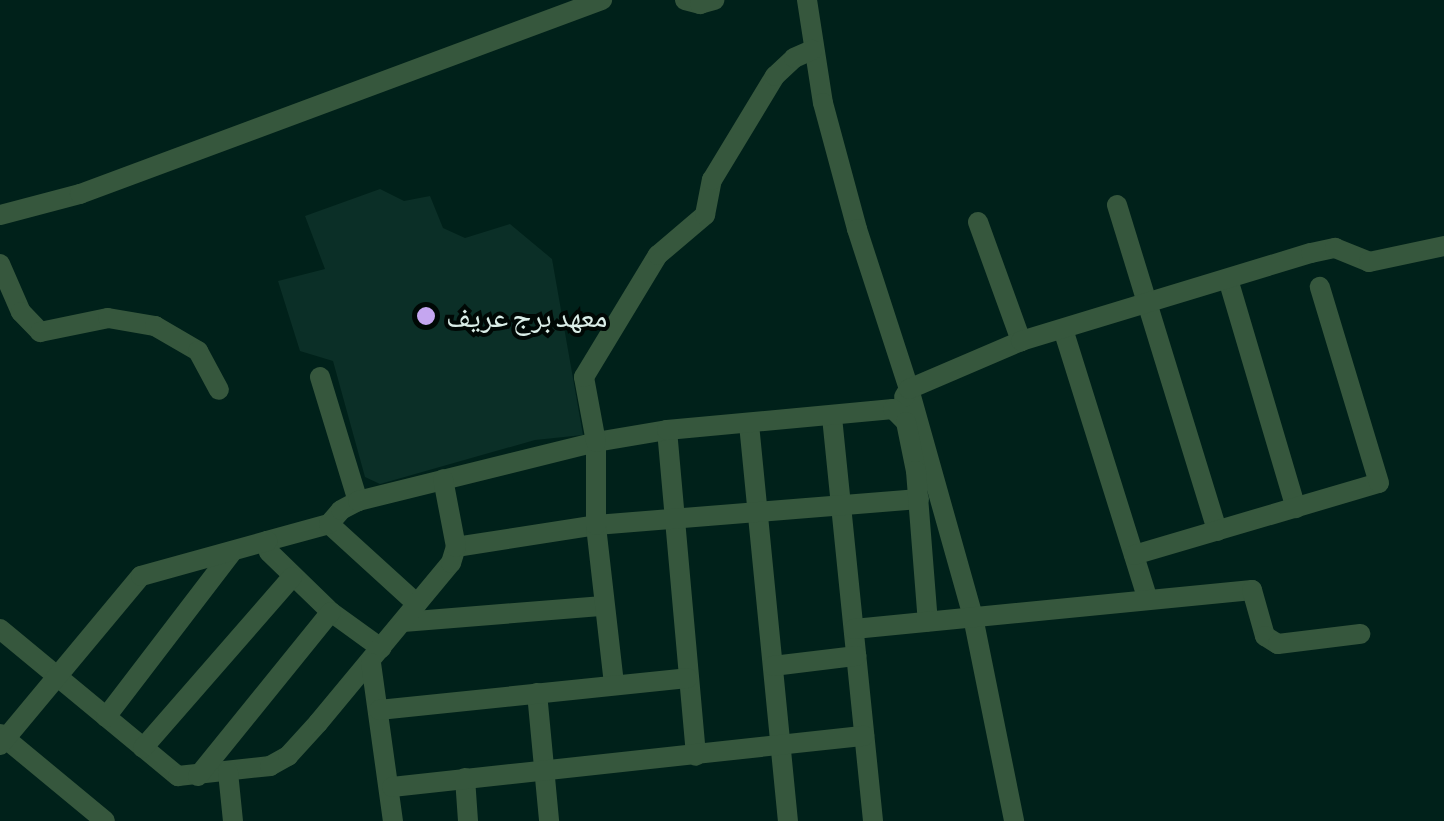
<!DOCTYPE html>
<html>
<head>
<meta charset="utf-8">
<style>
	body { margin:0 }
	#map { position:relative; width:1444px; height:821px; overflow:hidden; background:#00211a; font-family:"Asap Condensed","Noto Naskh Arabic",sans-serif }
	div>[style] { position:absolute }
	.built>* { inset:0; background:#0b2f27 }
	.minor>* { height:20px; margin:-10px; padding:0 10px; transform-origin:10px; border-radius:10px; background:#36573d }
	.dots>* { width:28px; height:28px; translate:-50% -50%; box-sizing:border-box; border:5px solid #000805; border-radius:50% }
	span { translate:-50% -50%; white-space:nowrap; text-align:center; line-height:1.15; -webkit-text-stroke:8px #000805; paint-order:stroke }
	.poi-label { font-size:30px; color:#daeee8 }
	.left { translate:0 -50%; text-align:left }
</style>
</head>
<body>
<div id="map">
	<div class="built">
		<div style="clip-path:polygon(380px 189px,404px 201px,430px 196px,443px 228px,465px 238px,510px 224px,552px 259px,583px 435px,535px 440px,380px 484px,365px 477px,333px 361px,300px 351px,278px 281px,325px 269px,305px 216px)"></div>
	</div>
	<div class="minor">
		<div style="left:685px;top:0;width:16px;rotate:15deg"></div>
		<div style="left:700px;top:4px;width:15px;rotate:-16deg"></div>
		<div style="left:807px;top:0;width:104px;rotate:81.2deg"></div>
		<div style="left:823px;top:103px;width:131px;rotate:74.9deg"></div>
		<div style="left:857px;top:229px;width:168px;rotate:72deg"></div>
		<div style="left:909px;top:389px;width:237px;rotate:74.3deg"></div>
		<div style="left:973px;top:617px;width:208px;rotate:78.6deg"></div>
		<div style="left:1117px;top:205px;width:341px;rotate:72.9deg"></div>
		<div style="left:0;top:215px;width:83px;rotate:-14.7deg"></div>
		<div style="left:80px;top:194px;width:557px;rotate:-20.39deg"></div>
		<div style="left:978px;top:222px;width:127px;rotate:70.1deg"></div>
		<div style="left:0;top:264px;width:52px;rotate:66.4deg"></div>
		<div style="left:21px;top:312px;width:28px;rotate:46deg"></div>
		<div style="left:40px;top:332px;width:69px;rotate:-11.6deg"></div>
		<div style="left:108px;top:318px;width:48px;rotate:9.7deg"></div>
		<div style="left:155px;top:326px;width:50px;rotate:30.2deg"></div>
		<div style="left:198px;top:351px;width:44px;rotate:61.7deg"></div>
		<div style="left:1228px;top:279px;width:239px;rotate:73.5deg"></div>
		<div style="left:1063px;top:329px;width:284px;rotate:72.6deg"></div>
		<div style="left:320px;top:377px;width:130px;rotate:73deg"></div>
		<div style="left:904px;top:397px;width:9px;rotate:-58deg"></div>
		<div style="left:909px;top:389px;width:122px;rotate:-23.2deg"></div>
		<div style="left:1021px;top:341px;width:303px;rotate:-16.9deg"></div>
		<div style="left:1311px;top:253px;width:25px;rotate:-12deg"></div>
		<div style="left:1335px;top:248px;width:37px;rotate:22deg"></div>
		<div style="left:1369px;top:262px;width:77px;rotate:-12deg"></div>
		<div style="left:832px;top:417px;width:406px;rotate:84.2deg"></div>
		<div style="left:749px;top:424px;width:399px;rotate:84.4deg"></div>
		<div style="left:667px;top:430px;width:327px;rotate:84.9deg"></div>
		<div style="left:329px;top:524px;width:64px;rotate:164.7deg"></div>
		<div style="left:267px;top:541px;width:11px;rotate:80deg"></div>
		<div style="left:269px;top:552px;width:86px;rotate:44.1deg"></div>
		<div style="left:331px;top:612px;width:62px;rotate:35.8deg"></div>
		<div style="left:456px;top:547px;width:142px;rotate:-8.9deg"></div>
		<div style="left:596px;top:525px;width:324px;rotate:-4.6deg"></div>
		<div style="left:1134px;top:555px;width:255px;rotate:-16.4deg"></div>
		<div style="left:1379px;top:483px;width:205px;rotate:-106.8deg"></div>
		<div style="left:417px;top:604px;width:119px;rotate:-137.7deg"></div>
		<div style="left:329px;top:524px;width:18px;rotate:-49deg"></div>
		<div style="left:341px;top:510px;width:19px;rotate:-28deg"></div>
		<div style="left:358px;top:501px;width:245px;rotate:-13.9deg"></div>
		<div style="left:596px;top:442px;width:72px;rotate:-9.6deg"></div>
		<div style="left:667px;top:430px;width:227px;rotate:-5.3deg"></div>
		<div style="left:893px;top:409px;width:18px;rotate:45deg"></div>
		<div style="left:906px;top:422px;width:50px;rotate:78.5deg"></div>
		<div style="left:916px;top:471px;width:151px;rotate:85.5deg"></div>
		<div style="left:403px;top:622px;width:201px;rotate:-4.6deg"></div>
		<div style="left:0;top:629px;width:231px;rotate:39.6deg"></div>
		<div style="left:178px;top:776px;width:93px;rotate:-6.2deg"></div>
		<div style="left:270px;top:766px;width:21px;rotate:-29deg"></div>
		<div style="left:288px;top:756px;width:45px;rotate:-47.7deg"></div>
		<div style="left:318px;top:723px;width:208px;rotate:-50.3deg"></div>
		<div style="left:451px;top:563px;width:17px;rotate:-73deg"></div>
		<div style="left:456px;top:547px;width:69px;rotate:-100.8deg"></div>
		<div style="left:854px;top:629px;width:400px;rotate:-5.6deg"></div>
		<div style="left:1252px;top:590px;width:48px;rotate:74.2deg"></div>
		<div style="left:1265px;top:636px;width:15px;rotate:32deg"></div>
		<div style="left:1278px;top:644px;width:83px;rotate:-7deg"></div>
		<div style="left:371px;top:663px;width:160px;rotate:82.1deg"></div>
		<div style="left:773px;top:666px;width:84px;rotate:-6.9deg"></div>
		<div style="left:614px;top:684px;width:160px;rotate:-96.5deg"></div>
		<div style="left:596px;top:525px;width:83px;rotate:-90deg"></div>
		<div style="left:596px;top:442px;width:66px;rotate:-100.5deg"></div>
		<div style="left:584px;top:377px;width:143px;rotate:-58.8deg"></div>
		<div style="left:658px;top:255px;width:62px;rotate:-40.4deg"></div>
		<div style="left:705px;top:215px;width:36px;rotate:-79deg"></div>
		<div style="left:712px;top:180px;width:122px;rotate:-58.8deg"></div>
		<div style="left:775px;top:76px;width:26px;rotate:-43deg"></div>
		<div style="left:794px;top:58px;width:20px;rotate:-24deg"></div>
		<div style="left:537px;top:693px;width:129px;rotate:84.6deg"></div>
		<div style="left:379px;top:710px;width:310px;rotate:-5.9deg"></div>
		<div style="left:106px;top:717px;width:209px;rotate:-52.6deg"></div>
		<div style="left:0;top:734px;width:136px;rotate:39.6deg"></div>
		<div style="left:0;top:745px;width:220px;rotate:-50.2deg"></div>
		<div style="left:141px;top:576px;width:131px;rotate:-15.5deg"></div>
		<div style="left:143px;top:748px;width:227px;rotate:-48.9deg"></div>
		<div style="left:228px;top:772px;width:49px;rotate:84.2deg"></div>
		<div style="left:198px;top:776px;width:211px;rotate:-51deg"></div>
		<div style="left:465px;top:778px;width:43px;rotate:86deg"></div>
		<div style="left:392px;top:787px;width:475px;rotate:-6.2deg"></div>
	</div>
	<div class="dots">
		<div style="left:426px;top:316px;background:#c5a6f0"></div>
	</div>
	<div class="poi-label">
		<span class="left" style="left:446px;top:316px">معهد برج عريف</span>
	</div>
</div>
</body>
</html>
